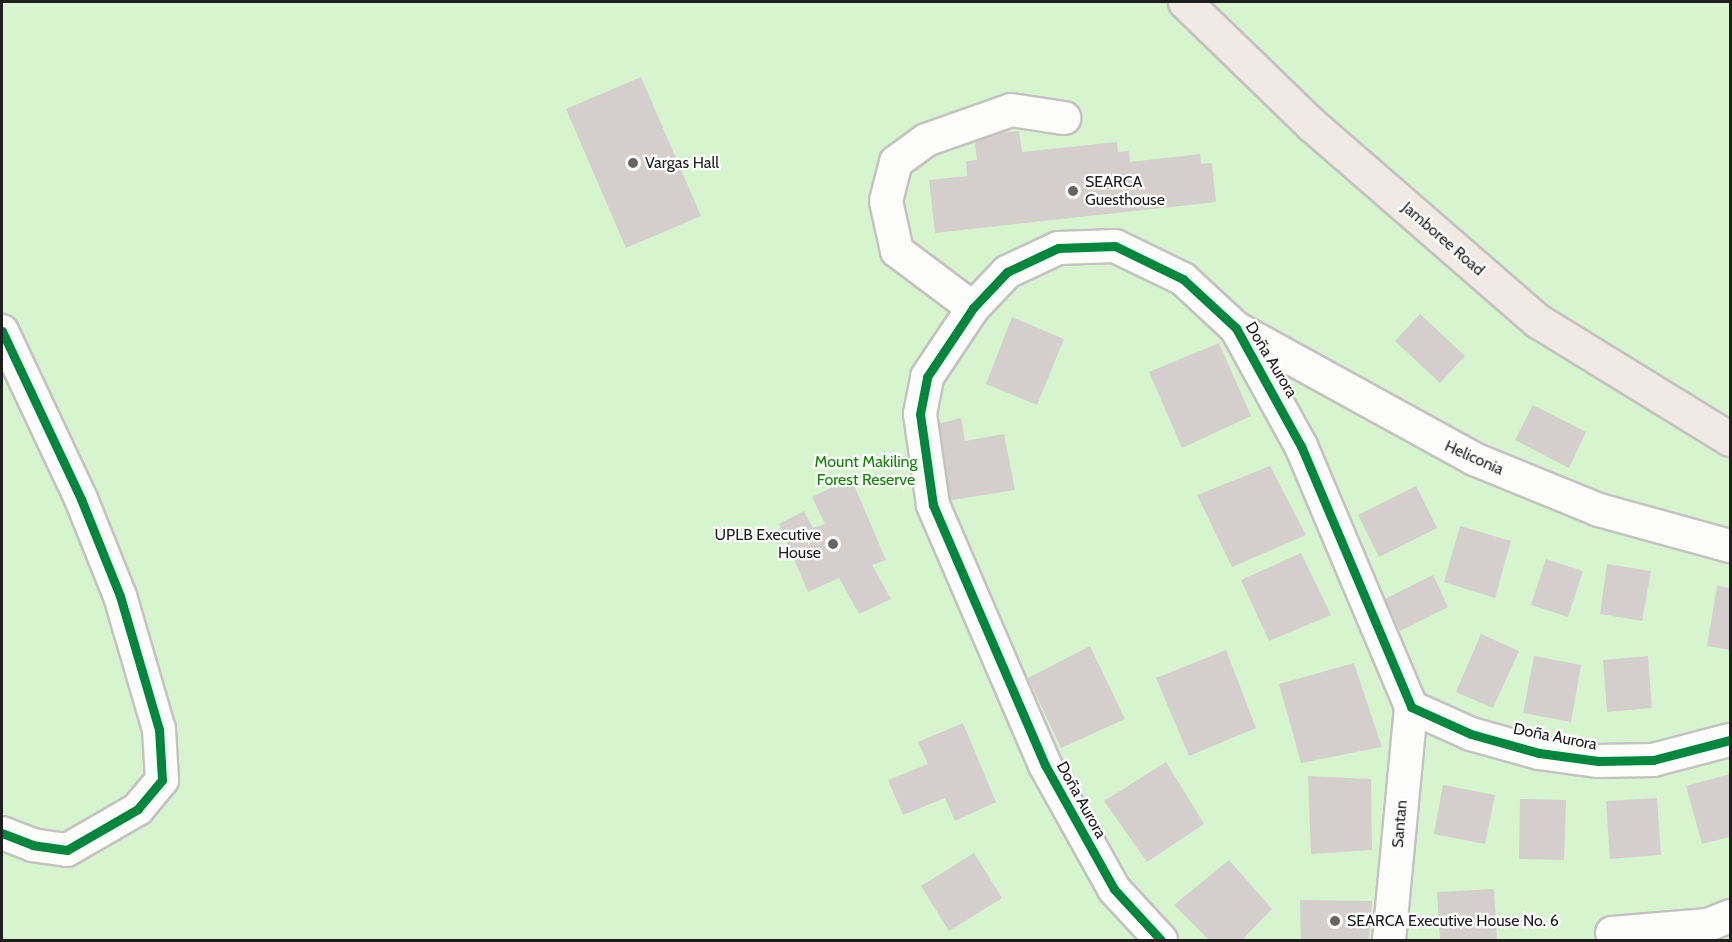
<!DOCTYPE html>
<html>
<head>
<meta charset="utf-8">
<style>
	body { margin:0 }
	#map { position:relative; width:1732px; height:942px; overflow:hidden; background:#ede9e6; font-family:Cabin,sans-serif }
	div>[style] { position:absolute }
	.park>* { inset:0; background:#d6f5cf }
	.building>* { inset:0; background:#d4cfcd }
	.roads { filter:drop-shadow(2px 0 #c4c2c1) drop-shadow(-2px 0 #c4c2c1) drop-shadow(0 2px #c4c2c1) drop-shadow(0 -2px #c4c2c1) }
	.minor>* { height:32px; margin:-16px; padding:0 16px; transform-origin:16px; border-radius:16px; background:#fcfcfb }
	.major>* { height:33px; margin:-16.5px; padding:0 16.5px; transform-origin:16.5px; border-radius:16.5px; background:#f1e9e3 }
	.cycleway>* { height:9px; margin:-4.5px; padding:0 4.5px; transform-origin:4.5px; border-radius:4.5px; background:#00873e }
	.dots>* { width:16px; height:16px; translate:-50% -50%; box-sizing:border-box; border:3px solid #fff; border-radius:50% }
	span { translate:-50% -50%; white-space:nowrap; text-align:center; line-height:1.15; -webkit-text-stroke:4.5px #fff; paint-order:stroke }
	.poi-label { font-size:16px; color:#1e1e1e }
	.left { translate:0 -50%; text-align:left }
	.right { translate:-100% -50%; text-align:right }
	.street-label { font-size:16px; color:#1e1e1e }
	.park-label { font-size:16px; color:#118503 }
	.frame { position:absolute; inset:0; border:3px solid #1e1e1e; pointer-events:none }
</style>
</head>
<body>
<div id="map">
	<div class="park">
		<div style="clip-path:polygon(2px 2px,1730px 2px,1730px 940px,2px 940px)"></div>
	</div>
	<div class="building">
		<div style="clip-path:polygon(641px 77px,701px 216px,626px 248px,566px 109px)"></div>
		<div style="clip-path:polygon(1019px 131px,1022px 152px,1117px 142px,1118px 152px,1129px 151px,1130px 162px,1200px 154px,1201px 164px,1212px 163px,1216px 202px,935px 233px,929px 180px,967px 176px,966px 161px,977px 160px,974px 136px)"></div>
		<div style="clip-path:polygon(1420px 314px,1465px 356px,1440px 383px,1395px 341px)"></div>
		<div style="clip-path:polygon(1012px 317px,1064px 339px,1037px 405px,986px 384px)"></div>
		<div style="clip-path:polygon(1219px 343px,1251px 416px,1182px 448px,1149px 372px)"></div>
		<div style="clip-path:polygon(1533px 405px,1586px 432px,1569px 468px,1515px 440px)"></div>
		<div style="clip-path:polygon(961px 418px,965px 441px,1004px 434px,1015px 490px,946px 501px,933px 425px)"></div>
		<div style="clip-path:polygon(1270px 466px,1306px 535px,1232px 567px,1197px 495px)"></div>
		<div style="clip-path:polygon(851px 478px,886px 560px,872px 565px,891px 599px,859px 614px,839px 578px,808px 592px,779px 524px,804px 511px,813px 528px,825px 524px,812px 497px)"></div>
		<div style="clip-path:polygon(1416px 486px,1437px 528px,1379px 557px,1358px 515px)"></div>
		<div style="clip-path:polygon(1460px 526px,1511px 541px,1495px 598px,1444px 582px)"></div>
		<div style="clip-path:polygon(1301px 553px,1331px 615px,1269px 641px,1241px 580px)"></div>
		<div style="clip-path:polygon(1546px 559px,1583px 571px,1568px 617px,1531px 605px)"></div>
		<div style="clip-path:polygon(1607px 564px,1651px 571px,1642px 621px,1600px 614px)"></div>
		<div style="clip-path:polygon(1433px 575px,1448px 607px,1400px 631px,1385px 599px)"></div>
		<div style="clip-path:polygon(1717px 586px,1730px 588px,1730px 650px,1707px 646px)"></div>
		<div style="clip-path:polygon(1481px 634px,1519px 651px,1493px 708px,1456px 692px)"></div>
		<div style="clip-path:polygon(1090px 646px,1125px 719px,1061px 748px,1028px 678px)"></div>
		<div style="clip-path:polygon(1226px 650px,1256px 728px,1189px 756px,1156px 678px)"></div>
		<div style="clip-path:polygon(1534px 656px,1581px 665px,1571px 722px,1523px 713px)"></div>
		<div style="clip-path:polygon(1648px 656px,1652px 708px,1607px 712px,1603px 660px)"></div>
		<div style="clip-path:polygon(1354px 663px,1382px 747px,1301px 763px,1279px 684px)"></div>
		<div style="clip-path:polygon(963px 723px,996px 802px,955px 821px,945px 798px,903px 815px,888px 780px,928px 764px,918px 742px)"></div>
		<div style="clip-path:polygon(1166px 762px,1204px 824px,1147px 862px,1104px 801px)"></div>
		<div style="clip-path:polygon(1730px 774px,1730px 837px,1702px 844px,1686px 786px)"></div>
		<div style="clip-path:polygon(1308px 776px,1371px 779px,1372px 850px,1311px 854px)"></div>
		<div style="clip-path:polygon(1443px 785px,1495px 795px,1485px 844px,1434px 834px)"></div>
		<div style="clip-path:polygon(1657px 798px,1661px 855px,1610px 859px,1606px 801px)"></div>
		<div style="clip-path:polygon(1520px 799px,1566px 800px,1564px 860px,1519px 859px)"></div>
		<div style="clip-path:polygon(974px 853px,1002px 898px,949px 931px,921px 886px)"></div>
		<div style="clip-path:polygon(1229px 860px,1272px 909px,1242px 940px,1209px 940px,1174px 905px)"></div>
		<div style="clip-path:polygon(1494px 889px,1497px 940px,1440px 940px,1437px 892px)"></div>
		<div style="clip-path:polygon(1300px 900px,1372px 901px,1369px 940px,1301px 940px)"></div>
	</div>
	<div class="roads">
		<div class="minor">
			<div style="left:973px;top:308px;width:95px;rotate:-143.1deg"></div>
			<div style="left:897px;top:251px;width:51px;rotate:-102.4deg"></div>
			<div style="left:886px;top:201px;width:40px;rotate:-75.6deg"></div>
			<div style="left:896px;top:162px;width:37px;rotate:-36deg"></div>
			<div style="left:926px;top:140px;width:90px;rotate:-19.4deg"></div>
			<div style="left:1011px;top:110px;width:54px;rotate:8.6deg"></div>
			<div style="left:1236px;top:328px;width:272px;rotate:28.8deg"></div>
			<div style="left:1474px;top:459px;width:135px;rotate:22.2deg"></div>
			<div style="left:1599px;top:510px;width:136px;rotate:15.4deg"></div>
			<div style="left:2px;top:331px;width:186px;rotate:64.8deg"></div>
			<div style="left:81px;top:499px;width:105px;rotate:68.1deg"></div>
			<div style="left:120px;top:596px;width:139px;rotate:73.7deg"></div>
			<div style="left:159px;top:729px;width:51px;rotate:86.6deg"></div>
			<div style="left:162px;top:780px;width:38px;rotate:130deg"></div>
			<div style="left:138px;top:809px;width:82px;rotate:150deg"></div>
			<div style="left:67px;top:850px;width:34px;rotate:-172deg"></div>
			<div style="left:33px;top:845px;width:33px;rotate:-159deg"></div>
			<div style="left:1612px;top:933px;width:96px;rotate:-4.8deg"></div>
			<div style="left:1708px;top:925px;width:24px;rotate:-22deg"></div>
			<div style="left:1161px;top:940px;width:69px;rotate:-132.7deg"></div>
			<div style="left:1114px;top:889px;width:142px;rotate:-119.1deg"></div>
			<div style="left:1045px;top:765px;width:283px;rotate:-113.3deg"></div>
			<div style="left:933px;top:505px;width:92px;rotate:-98.1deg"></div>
			<div style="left:920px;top:414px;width:38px;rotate:-79deg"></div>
			<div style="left:927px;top:377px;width:83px;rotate:-56.3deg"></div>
			<div style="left:973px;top:308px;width:50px;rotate:-46.6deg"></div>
			<div style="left:1007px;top:272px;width:56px;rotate:-25.2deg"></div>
			<div style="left:1058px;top:248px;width:57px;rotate:-2deg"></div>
			<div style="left:1115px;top:246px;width:76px;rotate:25.9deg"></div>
			<div style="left:1183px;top:279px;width:72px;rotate:42.8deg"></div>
			<div style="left:1236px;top:328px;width:135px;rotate:61.2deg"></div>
			<div style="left:1301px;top:446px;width:283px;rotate:67.1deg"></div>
			<div style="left:1411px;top:707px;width:66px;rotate:24.2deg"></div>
			<div style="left:1471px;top:734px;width:71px;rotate:15.6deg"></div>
			<div style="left:1539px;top:753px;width:60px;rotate:7.7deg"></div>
			<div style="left:1598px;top:761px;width:55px;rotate:-1deg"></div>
			<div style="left:1653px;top:760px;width:80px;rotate:-14.6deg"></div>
			<div style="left:1389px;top:940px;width:234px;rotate:-84.6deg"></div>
		</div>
		<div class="major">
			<div style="left:1185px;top:2px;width:175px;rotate:44.1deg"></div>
			<div style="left:1311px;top:124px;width:301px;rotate:41deg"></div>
			<div style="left:1538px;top:321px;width:225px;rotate:31.6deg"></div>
		</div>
	</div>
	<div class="cycleway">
		<div style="left:2px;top:331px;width:186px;rotate:64.8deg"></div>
		<div style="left:81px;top:499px;width:105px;rotate:68.1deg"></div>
		<div style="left:120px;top:596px;width:139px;rotate:73.7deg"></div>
		<div style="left:159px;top:729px;width:51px;rotate:86.6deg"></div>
		<div style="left:162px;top:780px;width:38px;rotate:130deg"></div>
		<div style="left:138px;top:809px;width:82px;rotate:150deg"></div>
		<div style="left:67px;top:850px;width:34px;rotate:-172deg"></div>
		<div style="left:33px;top:845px;width:33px;rotate:-159deg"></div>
		<div style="left:1161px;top:940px;width:69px;rotate:-132.7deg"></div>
		<div style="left:1114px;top:889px;width:142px;rotate:-119.1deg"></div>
		<div style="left:1045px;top:765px;width:283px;rotate:-113.3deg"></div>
		<div style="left:933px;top:505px;width:92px;rotate:-98.1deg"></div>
		<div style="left:920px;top:414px;width:38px;rotate:-79deg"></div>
		<div style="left:927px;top:377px;width:83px;rotate:-56.3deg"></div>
		<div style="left:973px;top:308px;width:50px;rotate:-46.6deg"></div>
		<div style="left:1007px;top:272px;width:56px;rotate:-25.2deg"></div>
		<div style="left:1058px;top:248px;width:57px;rotate:-2deg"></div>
		<div style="left:1115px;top:246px;width:76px;rotate:25.9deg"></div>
		<div style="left:1183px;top:279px;width:72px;rotate:42.8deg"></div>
		<div style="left:1236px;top:328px;width:135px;rotate:61.2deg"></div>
		<div style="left:1301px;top:446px;width:283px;rotate:67.1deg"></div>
		<div style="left:1411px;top:707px;width:66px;rotate:24.2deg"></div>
		<div style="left:1471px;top:734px;width:71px;rotate:15.6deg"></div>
		<div style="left:1539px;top:753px;width:60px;rotate:7.7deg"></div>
		<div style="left:1598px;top:761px;width:55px;rotate:-1deg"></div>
		<div style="left:1653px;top:760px;width:80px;rotate:-14.6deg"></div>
	</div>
	<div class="dots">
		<div style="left:633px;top:163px;background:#666564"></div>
		<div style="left:1073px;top:191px;background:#666564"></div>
		<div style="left:833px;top:544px;background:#666564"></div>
		<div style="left:1335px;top:921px;background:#666564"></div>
	</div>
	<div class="poi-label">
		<span class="left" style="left:645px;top:163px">Vargas Hall</span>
		<span class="left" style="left:1085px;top:191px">SEARCA<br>Guesthouse</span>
		<span class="right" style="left:821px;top:544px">UPLB Executive<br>House</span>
		<span class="left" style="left:1347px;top:921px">SEARCA Executive House No. 6</span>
	</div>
	<div class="street-label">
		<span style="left:1443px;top:239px;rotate:41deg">Jamboree Road</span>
		<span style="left:1271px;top:360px;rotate:59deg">Doña Aurora</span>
		<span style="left:1474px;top:458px;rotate:24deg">Heliconia</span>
		<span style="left:1555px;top:737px;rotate:11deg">Doña Aurora</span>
		<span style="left:1081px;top:800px;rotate:61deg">Doña Aurora</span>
		<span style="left:1400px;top:824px;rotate:-85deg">Santan</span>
	</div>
	<div class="park-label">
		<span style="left:866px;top:471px">Mount Makiling<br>Forest Reserve</span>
	</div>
	<div class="frame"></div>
</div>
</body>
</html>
